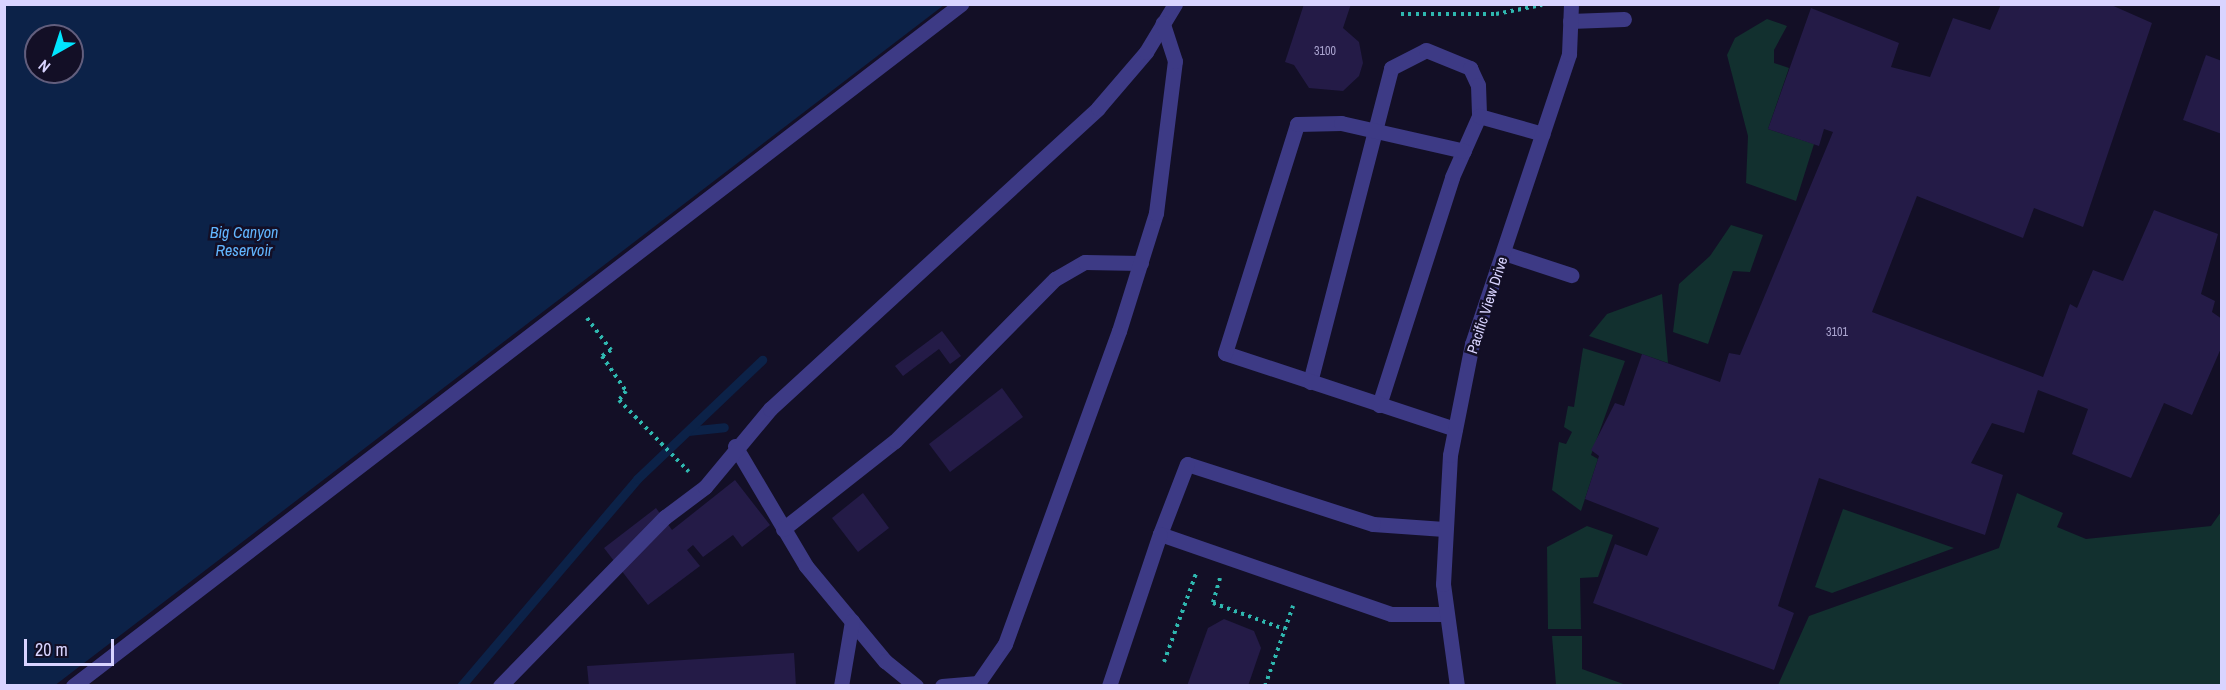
<!DOCTYPE html>
<html>
<head>
<meta charset="utf-8">
<style>
	body { margin:0 }
	#map { position:relative; width:2226px; height:690px; overflow:hidden; background:#130f26; font-family:"Archivo Narrow",sans-serif }
	div>[style] { position:absolute }
	.green>* { inset:0; background:#12302f }
	.water>* { inset:0; background:#0c2248 }
	.stream>* { height:9px; margin:-4.5px; padding:0 4.5px; transform-origin:4.5px; border-radius:4.5px; background:#0c2248 }
	.building>* { inset:0; background:#241b47 }
	.path>* { height:4px; margin-top:-2px; transform-origin:0; background:repeating-linear-gradient(90deg,#2fb8b0 0 3px,transparent 0 7.5px) }
	.minor>* { height:15px; margin:-7.5px; padding:0 7.5px; transform-origin:7.5px; border-radius:7.5px; background:#3d3a85 }
	span { translate:-50% -50%; white-space:nowrap; text-align:center; line-height:1.15; -webkit-text-stroke:5px #130f26; paint-order:stroke }
	.number-label { font-size:12px; color:#aca6d1 }
	.number-label span { -webkit-text-stroke-width:0 }
	.street-label { font-size:15px; color:#d9d4ff }
	.water-label { font-size:16px; color:#62b6ff; font-style:italic }
	.frame { position:absolute; inset:0; border:6px solid #d9d4ff; pointer-events:none }
	.north { position:absolute; left:24px; top:24px; width:60px; height:60px; box-sizing:border-box; background:#130f26; border:2px solid #625e7d; border-radius:50%; rotate:219deg; font-size:16px; font-weight:700; line-height:24px; text-align:center; color:#d9d4ff }
	.north::after { content:''; display:block; margin:auto; width:21px; height:27px; background:#00e5ff; clip-path:polygon(50% 0,100% 100%,50% 72%,0 100%) }
	.scale { position:absolute; left:24px; top:639px; width:90px; height:27px; box-sizing:border-box; border:3px solid #d9d4ff; border-top:0; padding-left:8px; font-size:18px; line-height:21px; white-space:nowrap; color:#d9d4ff; -webkit-text-stroke:4px #130f26; paint-order:stroke }
</style>
</head>
<body>
<div id="map">
	<div class="green">
		<div style="clip-path:polygon(1767px 19px,1787px 26px,1774px 50px,1774px 63px,1789px 68px,1768px 129px,1814px 144px,1796px 201px,1746px 183px,1748px 136px,1727px 55px,1735px 38px)"></div>
		<div style="clip-path:polygon(1731px 225px,1763px 235px,1750px 272px,1733px 271px,1708px 344px,1673px 332px,1679px 284px,1710px 256px)"></div>
		<div style="clip-path:polygon(1662px 294px,1668px 363px,1589px 336px,1607px 314px)"></div>
		<div style="clip-path:polygon(1583px 348px,1625px 361px,1591px 455px,1598px 459px,1581px 511px,1552px 490px,1559px 442px,1566px 444px,1572px 432px,1564px 427px,1568px 406px,1574px 407px)"></div>
		<div style="clip-path:polygon(2017px 493px,2063px 513px,2057px 527px,2086px 539px,2211px 526px,2221px 512px,2221px 685px,1778px 685px,1809px 616px,1999px 548px)"></div>
		<div style="clip-path:polygon(1843px 509px,1954px 548px,1832px 593px,1815px 587px)"></div>
		<div style="clip-path:polygon(1587px 526px,1613px 535px,1598px 577px,1580px 578px,1581px 629px,1548px 629px,1547px 547px)"></div>
		<div style="clip-path:polygon(1552px 636px,1582px 636px,1582px 669px,1626px 685px,1556px 685px)"></div>
	</div>
	<div class="water">
		<div style="clip-path:polygon(evenodd,4px 5px,5px 4px,944px 5px,54px 686px,5px 685px,4px 5px,36px 36px,72px 36px,72px 72px,36px 72px,36px 36px)"></div>
	</div>
	<div class="stream">
		<div style="left:688px;top:431px;width:36px;rotate:-6deg"></div>
		<div style="left:461px;top:686px;width:272px;rotate:-49.6deg"></div>
		<div style="left:637px;top:479px;width:173px;rotate:-43.6deg"></div>
	</div>
	<div class="building">
		<div style="clip-path:polygon(1304px 4px,1351px 4px,1343px 28px,1359px 42px,1363px 63px,1359px 76px,1343px 91px,1309px 88px,1294px 65px,1285px 62px)"></div>
		<div style="clip-path:polygon(2001px 4px,2109px 4px,2152px 23px,2083px 227px,2034px 208px,2023px 238px,1917px 196px,1872px 312px,2043px 377px,2070px 304px,2077px 308px,2093px 270px,2123px 281px,2154px 210px,2218px 234px,2201px 294px,2215px 301px,2212px 312px,2222px 319px,2222px 346px,2192px 415px,2164px 403px,2131px 478px,2072px 454px,2088px 409px,2038px 390px,2024px 433px,1992px 423px,1971px 463px,2003px 475px,1985px 535px,1819px 478px,1778px 606px,1794px 613px,1774px 670px,1593px 603px,1615px 544px,1647px 556px,1659px 528px,1585px 499px,1599px 456px,1591px 450px,1615px 403px,1624px 406px,1642px 354px,1720px 382px,1729px 353px,1740px 355px,1833px 132px,1824px 129px,1819px 146px,1768px 129px,1811px 8px,1899px 43px,1891px 67px,1930px 77px,1953px 18px,1990px 30px)"></div>
		<div style="clip-path:polygon(2206px 55px,2222px 61px,2222px 134px,2183px 120px)"></div>
		<div style="clip-path:polygon(942px 331px,961px 356px,950px 364px,939px 349px,903px 376px,895px 366px)"></div>
		<div style="clip-path:polygon(1002px 388px,1023px 417px,950px 472px,929px 444px)"></div>
		<div style="clip-path:polygon(735px 480px,770px 525px,742px 547px,733px 535px,703px 557px,693px 545px,687px 550px,700px 566px,648px 605px,604px 548px,656px 508px,672px 530px)"></div>
		<div style="clip-path:polygon(863px 493px,889px 528px,858px 552px,832px 518px)"></div>
		<div style="clip-path:polygon(1224px 619px,1254px 631px,1261px 648px,1248px 686px,1187px 686px,1208px 628px)"></div>
		<div style="clip-path:polygon(794px 653px,796px 686px,589px 686px,587px 666px)"></div>
	</div>
	<div class="path">
		<div style="left:1401px;top:14px;width:95px"></div>
		<div style="left:1496px;top:14px;width:47px;rotate:-11.1deg"></div>
		<div style="left:587px;top:318px;width:40px;rotate:53deg"></div>
		<div style="left:611px;top:350px;width:11px;rotate:146deg"></div>
		<div style="left:602px;top:356px;width:42px;rotate:55.6deg"></div>
		<div style="left:626px;top:391px;width:11px;rotate:128deg"></div>
		<div style="left:619px;top:400px;width:100px;rotate:45.8deg"></div>
		<div style="left:1220px;top:578px;width:26px;rotate:106deg"></div>
		<div style="left:1213px;top:603px;width:76px;rotate:20.1deg"></div>
		<div style="left:1164px;top:662px;width:97px;rotate:-70.1deg"></div>
		<div style="left:1265px;top:686px;width:85px;rotate:-70.7deg"></div>
	</div>
	<div class="minor">
		<div style="left:1570px;top:21px;width:54px;rotate:-2.1deg"></div>
		<div style="left:1504px;top:253px;width:71px;rotate:18.2deg"></div>
		<div style="left:1310px;top:382px;width:324px;rotate:-75.5deg"></div>
		<div style="left:1391px;top:68px;width:39px;rotate:-27deg"></div>
		<div style="left:1426px;top:50px;width:48px;rotate:22.2deg"></div>
		<div style="left:1470px;top:68px;width:19px;rotate:65deg"></div>
		<div style="left:1478px;top:85px;width:31px;rotate:88deg"></div>
		<div style="left:1379px;top:405px;width:239px;rotate:-72.2deg"></div>
		<div style="left:1452px;top:177px;width:67px;rotate:-66.1deg"></div>
		<div style="left:1479px;top:116px;width:66px;rotate:15.7deg"></div>
		<div style="left:1455px;top:429px;width:242px;rotate:-161.7deg"></div>
		<div style="left:1225px;top:353px;width:240px;rotate:-72.5deg"></div>
		<div style="left:1297px;top:124px;width:44px;rotate:-1.3deg"></div>
		<div style="left:1341px;top:123px;width:126px;rotate:12.8deg"></div>
		<div style="left:735px;top:446px;width:139px;rotate:59.4deg"></div>
		<div style="left:806px;top:566px;width:124px;rotate:50.3deg"></div>
		<div style="left:885px;top:661px;width:40px;rotate:39deg"></div>
		<div style="left:783px;top:529px;width:142px;rotate:-38.2deg"></div>
		<div style="left:895px;top:441px;width:228px;rotate:-45.4deg"></div>
		<div style="left:1055px;top:279px;width:34px;rotate:-30deg"></div>
		<div style="left:1085px;top:262px;width:56px;rotate:1deg"></div>
		<div style="left:1444px;top:529px;width:71px;rotate:-176deg"></div>
		<div style="left:1373px;top:524px;width:195px;rotate:-162.1deg"></div>
		<div style="left:1187px;top:464px;width:75px;rotate:111.1deg"></div>
		<div style="left:1160px;top:534px;width:244px;rotate:19.1deg"></div>
		<div style="left:1391px;top:614px;width:53px"></div>
		<div style="left:73px;top:686px;width:1120px;rotate:-37.52deg"></div>
		<div style="left:500px;top:686px;width:236px;rotate:-45.7deg"></div>
		<div style="left:665px;top:517px;width:50px;rotate:-36.9deg"></div>
		<div style="left:705px;top:487px;width:102px;rotate:-50.2deg"></div>
		<div style="left:770px;top:409px;width:445px;rotate:-42.5deg"></div>
		<div style="left:1098px;top:108px;width:74px;rotate:-49.4deg"></div>
		<div style="left:1146px;top:52px;width:56px;rotate:-58.9deg"></div>
		<div style="left:841px;top:686px;width:66px;rotate:-80.4deg"></div>
		<div style="left:942px;top:686px;width:36px;rotate:-5deg"></div>
		<div style="left:978px;top:683px;width:47px;rotate:-55.3deg"></div>
		<div style="left:1005px;top:644px;width:333px;rotate:-70deg"></div>
		<div style="left:1119px;top:331px;width:124px;rotate:-72.6deg"></div>
		<div style="left:1156px;top:213px;width:153px;rotate:-82.9deg"></div>
		<div style="left:1175px;top:61px;width:40px;rotate:-108deg"></div>
		<div style="left:1109px;top:686px;width:160px;rotate:-71.5deg"></div>
		<div style="left:1457px;top:686px;width:103px;rotate:-97.8deg"></div>
		<div style="left:1443px;top:584px;width:129px;rotate:-86.9deg"></div>
		<div style="left:1450px;top:455px;width:113px;rotate:-78.8deg"></div>
		<div style="left:1472px;top:344px;width:306px;rotate:-71.5deg"></div>
		<div style="left:1569px;top:54px;width:50px;rotate:-87.7deg"></div>
	</div>
	<div class="number-label">
		<span style="left:1325px;top:52px">3100</span>
		<span style="left:1837px;top:333px">3101</span>
	</div>
	<div class="street-label">
		<span style="left:1487px;top:305px;rotate:-72deg">Pacific View Drive</span>
	</div>
	<div class="water-label">
		<span style="left:244px;top:241px">Big Canyon<br>Reservoir</span>
	</div>
	<div class="frame"></div>
	<div class="north">N</div>
	<div class="scale">20 m</div>
</div>
</body>
</html>
